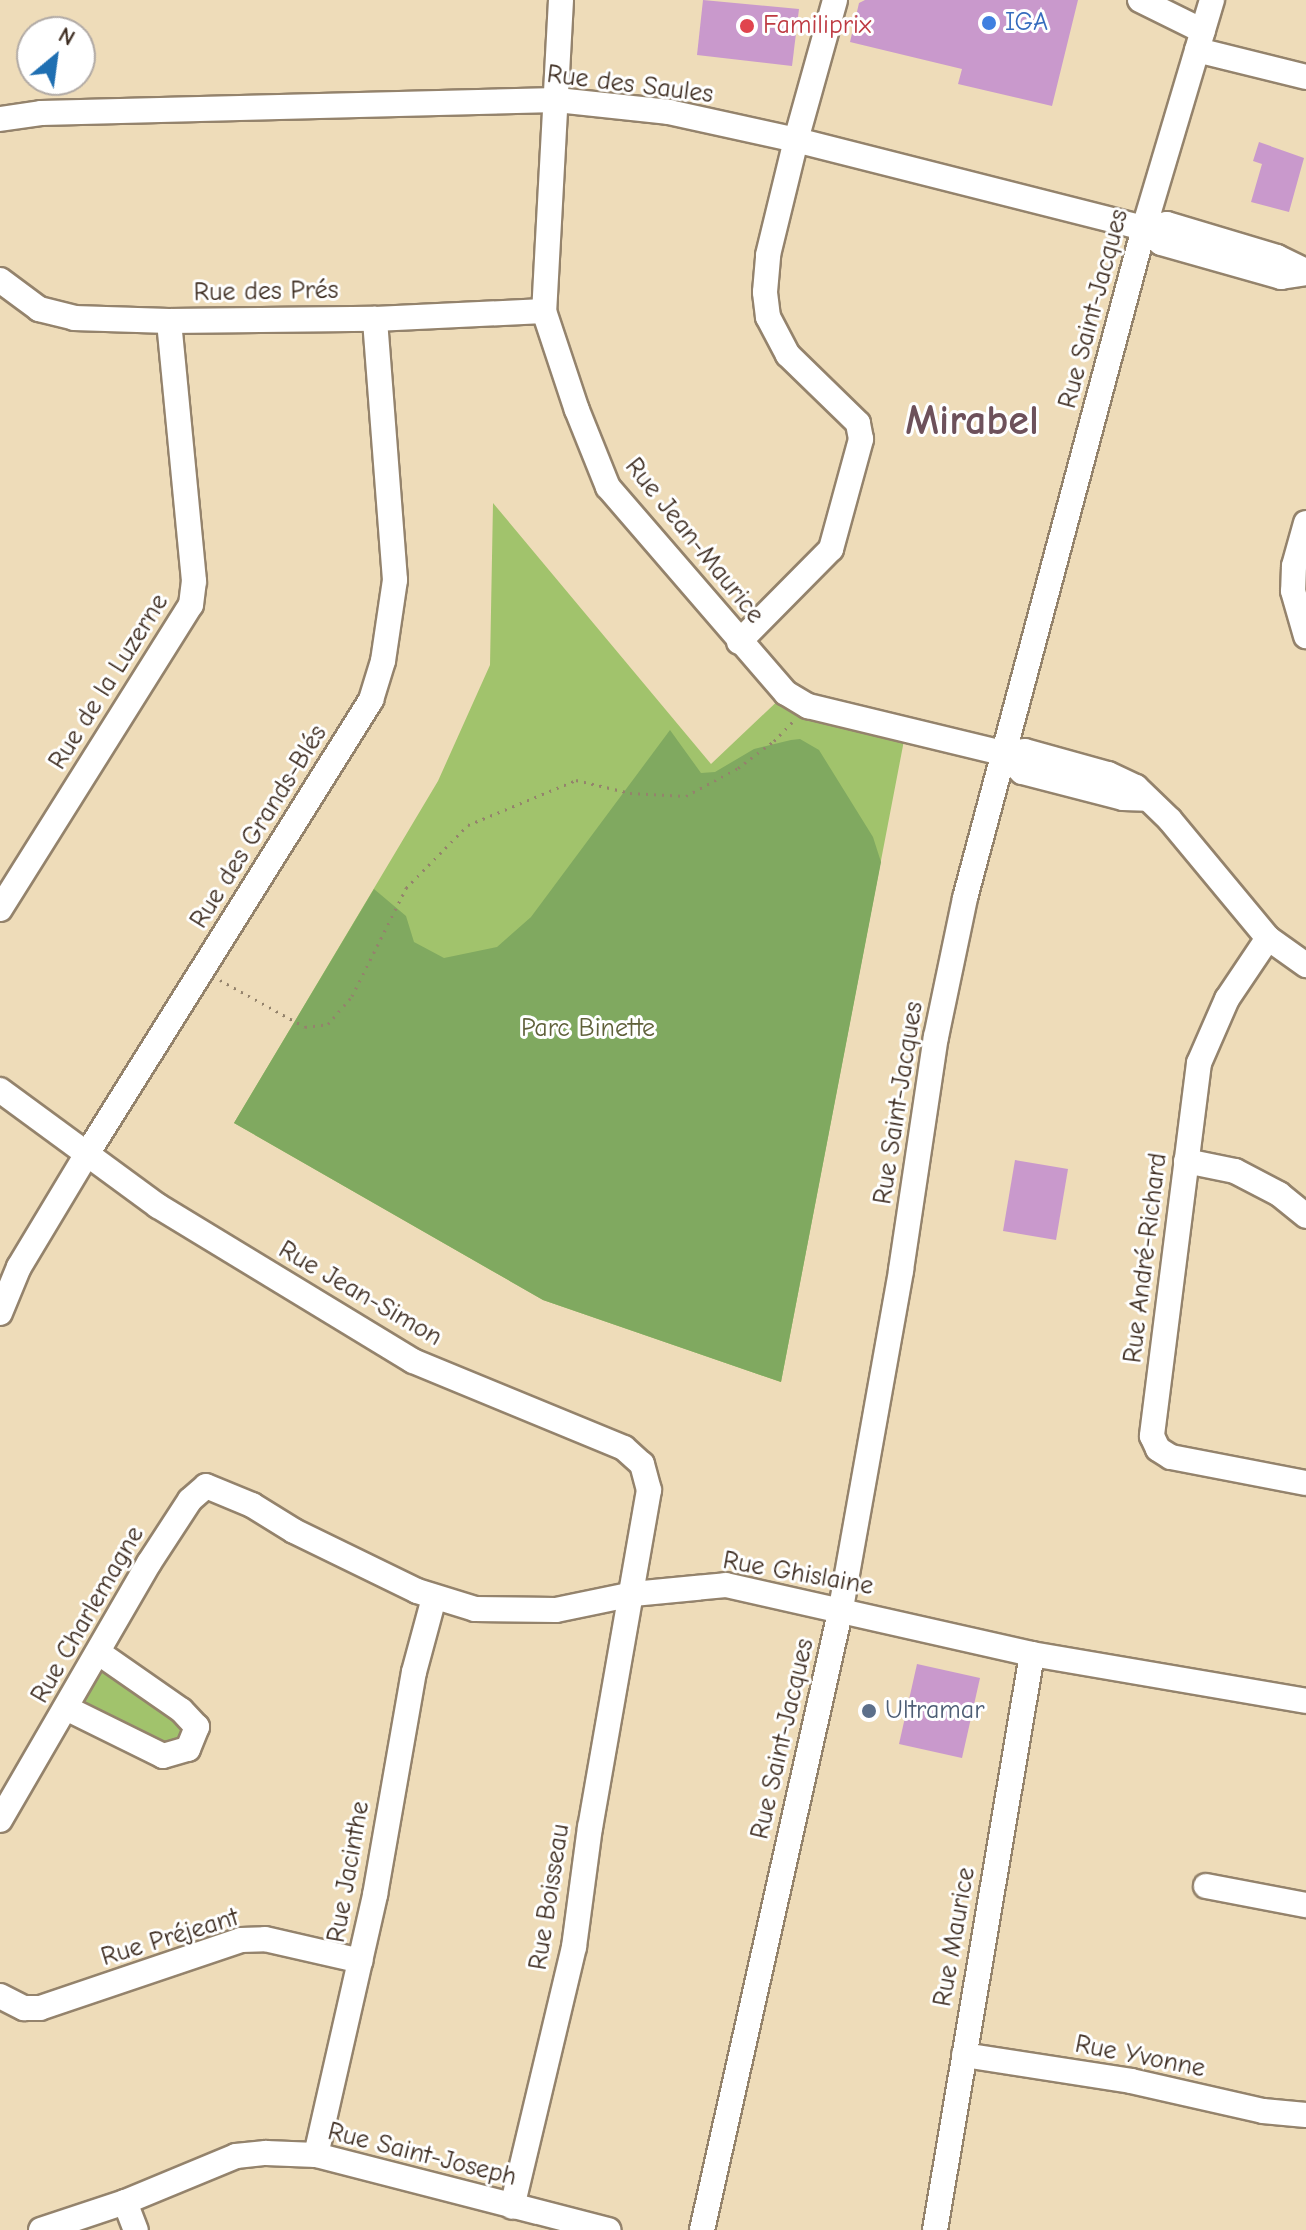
<!DOCTYPE html>
<html>
<head>
<meta charset="utf-8">
<style>
	body { margin:0 }
	#map { position:relative; width:1306px; height:2230px; overflow:hidden; background:#eedcb9; font-family:"Comic Neue",sans-serif }
	div>[style] { position:absolute }
	.green>* { inset:0; background:#a1c36c }
	.forest>* { inset:0; background:#80a960 }
	.building>* { inset:0; background:#c999cc }
	.path>* { height:3px; margin-top:-1.5px; transform-origin:0; background:repeating-linear-gradient(90deg,#94836c 0 2px,transparent 0 8px) }
	.roads { filter:drop-shadow(2px 0 #94836c) drop-shadow(-2px 0 #94836c) drop-shadow(0 2px #94836c) drop-shadow(0 -2px #94836c) }
	.minor>* { height:24px; margin:-12px; padding:0 12px; transform-origin:12px; border-radius:12px; background:#fff }
	.dots>* { width:22px; height:22px; translate:-50% -50%; box-sizing:border-box; border:4px solid #fff; border-radius:50% }
	span { translate:-50% -50%; white-space:nowrap; text-align:center; line-height:1.15; -webkit-text-stroke:6px #fff; paint-order:stroke }
	.shop-label { font-size:26px; color:#366cbe }
	.left { translate:0 -50%; text-align:left }
	.health-label { font-size:26px; color:#be3a42 }
	.street-label { font-size:26px; color:#3b2a1e }
	.park-label { font-size:26px; color:#5f6039 }
	.service-label { font-size:26px; color:#4e5e75 }
	.town-label { font-size:42px; color:#6d515b; font-weight:700 }
	.north { position:absolute; left:16px; top:16px; width:80px; height:80px; box-sizing:border-box; background:#fff; border:2px solid #b1aaa5; border-radius:50%; rotate:29deg; font-size:22px; font-weight:700; line-height:32px; text-align:center; color:#3b2a1e }
	.north::after { content:''; display:block; margin:auto; width:28px; height:36px; background:#1f6fb2; clip-path:polygon(50% 0,100% 100%,50% 72%,0 100%) }
</style>
</head>
<body>
<div id="map">
	<div class="green">
		<div style="clip-path:polygon(493px 503px,711px 764px,786px 693px,906px 730px,781px 1382px,543px 1300px,234px 1123px,438px 781px,490px 665px)"></div>
		<div style="clip-path:polygon(99px 1653px,197px 1727px,163px 1756px,66px 1708px)"></div>
	</div>
	<div class="forest">
		<div style="clip-path:polygon(670px 730px,701px 773px,715px 772px,754px 749px,791px 740px,800px 739px,819px 750px,873px 837px,881px 862px,781px 1382px,543px 1300px,234px 1123px,374px 889px,406px 916px,414px 942px,444px 958px,497px 947px,531px 917px)"></div>
	</div>
	<div class="building">
		<div style="clip-path:polygon(703px 0,799px 9px,792px 66px,697px 55px)"></div>
		<div style="clip-path:polygon(865px 0,1078px 0,1052px 106px,958px 84px,962px 69px,850px 42px,859px 3px)"></div>
		<div style="clip-path:polygon(1259px 142px,1304px 158px,1289px 212px,1251px 202px,1262px 164px,1253px 161px)"></div>
		<div style="clip-path:polygon(1015px 1160px,1068px 1169px,1056px 1240px,1003px 1231px)"></div>
		<div style="clip-path:polygon(917px 1664px,980px 1678px,962px 1758px,899px 1744px)"></div>
	</div>
	<div class="path">
		<div style="left:220px;top:980px;width:97px;rotate:28.9deg"></div>
		<div style="left:305px;top:1027px;width:23px;rotate:-7deg"></div>
		<div style="left:328px;top:1024px;width:37px;rotate:-49deg"></div>
		<div style="left:352px;top:996px;width:121px;rotate:-63.4deg"></div>
		<div style="left:406px;top:888px;width:88px;rotate:-45.5deg"></div>
		<div style="left:468px;top:825px;width:117px;rotate:-22.6deg"></div>
		<div style="left:576px;top:780px;width:56px;rotate:13.5deg"></div>
		<div style="left:630px;top:793px;width:56px;rotate:3.1deg"></div>
		<div style="left:686px;top:796px;width:59px;rotate:-28.3deg"></div>
		<div style="left:738px;top:768px;width:45px;rotate:-36.9deg"></div>
		<div style="left:774px;top:741px;width:29px;rotate:-46deg"></div>
	</div>
	<div class="roads">
		<div class="minor">
			<div style="left:561px;top:0;width:311px;rotate:93.1deg"></div>
			<div style="left:544px;top:311px;width:104px;rotate:71.6deg"></div>
			<div style="left:577px;top:410px;width:83px;rotate:68.1deg"></div>
			<div style="left:608px;top:487px;width:272px;rotate:49.2deg"></div>
			<div style="left:786px;top:693px;width:26px;rotate:31deg"></div>
			<div style="left:808px;top:706px;width:201px;rotate:13.6deg"></div>
			<div style="left:1003px;top:753px;width:22px;rotate:-5deg"></div>
			<div style="left:1025px;top:751px;width:86px;rotate:15.5deg"></div>
			<div style="left:1108px;top:774px;width:31px;rotate:25deg"></div>
			<div style="left:1136px;top:787px;width:47px;rotate:44.1deg"></div>
			<div style="left:1170px;top:820px;width:153px;rotate:50.3deg"></div>
			<div style="left:1268px;top:938px;width:47px;rotate:35.4deg"></div>
			<div style="left:1140px;top:0;width:70px;rotate:26.2deg"></div>
			<div style="left:1197px;top:50px;width:112px;rotate:13.9deg"></div>
			<div style="left:0;top:119px;width:41px;rotate:-8.3deg"></div>
			<div style="left:41px;top:113px;width:516px;rotate:-1.44deg"></div>
			<div style="left:557px;top:100px;width:113px;rotate:6.1deg"></div>
			<div style="left:669px;top:112px;width:130px;rotate:12.4deg"></div>
			<div style="left:796px;top:140px;width:359px;rotate:14.2deg"></div>
			<div style="left:1144px;top:228px;width:23px;rotate:-10deg"></div>
			<div style="left:1167px;top:224px;width:115px;rotate:16.7deg"></div>
			<div style="left:1277px;top:257px;width:32px;rotate:26deg"></div>
			<div style="left:1144px;top:228px;width:23px;rotate:41deg"></div>
			<div style="left:1161px;top:243px;width:125px;rotate:15.8deg"></div>
			<div style="left:1281px;top:277px;width:25px;rotate:-9deg"></div>
			<div style="left:0;top:280px;width:49px;rotate:36.6deg"></div>
			<div style="left:39px;top:309px;width:36px;rotate:14deg"></div>
			<div style="left:74px;top:318px;width:95px;rotate:1.8deg"></div>
			<div style="left:169px;top:321px;width:206px;rotate:-0.6deg"></div>
			<div style="left:375px;top:319px;width:169px;rotate:-2.7deg"></div>
			<div style="left:1306px;top:523px;width:45px;rotate:105.6deg"></div>
			<div style="left:1294px;top:566px;width:25px;rotate:92deg"></div>
			<div style="left:1293px;top:591px;width:47px;rotate:73.9deg"></div>
			<div style="left:739px;top:642px;width:131px;rotate:-45.3deg"></div>
			<div style="left:831px;top:549px;width:114px;rotate:-74.7deg"></div>
			<div style="left:861px;top:439px;width:16px;rotate:-101deg"></div>
			<div style="left:858px;top:423px;width:98px;rotate:-135.8deg"></div>
			<div style="left:788px;top:355px;width:43px;rotate:-117.8deg"></div>
			<div style="left:768px;top:317px;width:25px;rotate:-97deg"></div>
			<div style="left:765px;top:292px;width:37px;rotate:-85deg"></div>
			<div style="left:768px;top:255px;width:118px;rotate:-76.3deg"></div>
			<div style="left:796px;top:140px;width:145px;rotate:-74.4deg"></div>
			<div style="left:1003px;top:753px;width:27px;rotate:45deg"></div>
			<div style="left:1022px;top:772px;width:104px;rotate:14.4deg"></div>
			<div style="left:1123px;top:798px;width:24px;rotate:2deg"></div>
			<div style="left:0;top:909px;width:359px;rotate:-57.9deg"></div>
			<div style="left:191px;top:605px;width:24px;rotate:-83deg"></div>
			<div style="left:194px;top:581px;width:261px;rotate:-95.5deg"></div>
			<div style="left:1268px;top:938px;width:73px;rotate:123.9deg"></div>
			<div style="left:1227px;top:999px;width:70px;rotate:113.6deg"></div>
			<div style="left:1199px;top:1063px;width:376px;rotate:97.2deg"></div>
			<div style="left:1152px;top:1436px;width:14px;rotate:65deg"></div>
			<div style="left:1158px;top:1449px;width:15px;rotate:32deg"></div>
			<div style="left:1171px;top:1457px;width:137px;rotate:10.9deg"></div>
			<div style="left:0;top:1090px;width:196px;rotate:36.3deg"></div>
			<div style="left:158px;top:1206px;width:298px;rotate:31.3deg"></div>
			<div style="left:413px;top:1361px;width:228px;rotate:22.4deg"></div>
			<div style="left:624px;top:1448px;width:24px;rotate:42deg"></div>
			<div style="left:642px;top:1464px;width:27px;rotate:75deg"></div>
			<div style="left:649px;top:1490px;width:342px;rotate:99.9deg"></div>
			<div style="left:590px;top:1827px;width:121px;rotate:97.6deg"></div>
			<div style="left:574px;top:1947px;width:267px;rotate:103.4deg"></div>
			<div style="left:1186px;top:1161px;width:50px;rotate:11.5deg"></div>
			<div style="left:1235px;top:1171px;width:50px;rotate:27.6deg"></div>
			<div style="left:1279px;top:1194px;width:35px;rotate:39deg"></div>
			<div style="left:0;top:1313px;width:50px;rotate:-67.6deg"></div>
			<div style="left:19px;top:1267px;width:132px;rotate:-59deg"></div>
			<div style="left:87px;top:1154px;width:536px;rotate:-57.97deg"></div>
			<div style="left:371px;top:700px;width:41px;rotate:-72.9deg"></div>
			<div style="left:383px;top:661px;width:82px;rotate:-81.6deg"></div>
			<div style="left:395px;top:580px;width:262px;rotate:-94.4deg"></div>
			<div style="left:66px;top:1708px;width:108px;rotate:26.3deg"></div>
			<div style="left:163px;top:1756px;width:26px;rotate:-16deg"></div>
			<div style="left:188px;top:1749px;width:24px;rotate:-68deg"></div>
			<div style="left:197px;top:1727px;width:23px;rotate:-133deg"></div>
			<div style="left:181px;top:1710px;width:100px;rotate:-145.2deg"></div>
			<div style="left:0;top:1820px;width:297px;rotate:-59.9deg"></div>
			<div style="left:149px;top:1563px;width:75px;rotate:-56.9deg"></div>
			<div style="left:190px;top:1500px;width:21px;rotate:-41deg"></div>
			<div style="left:206px;top:1486px;width:50px;rotate:22.4deg"></div>
			<div style="left:252px;top:1505px;width:49px;rotate:31.8deg"></div>
			<div style="left:294px;top:1531px;width:137px;rotate:26deg"></div>
			<div style="left:417px;top:1591px;width:61px;rotate:17.2deg"></div>
			<div style="left:475px;top:1609px;width:81px;rotate:0.7deg"></div>
			<div style="left:556px;top:1610px;width:79px;rotate:-11.7deg"></div>
			<div style="left:633px;top:1594px;width:93px;rotate:-5.5deg"></div>
			<div style="left:726px;top:1585px;width:314px;rotate:12.7deg"></div>
			<div style="left:1032px;top:1654px;width:278px;rotate:9.7deg"></div>
			<div style="left:1206px;top:1886px;width:102px;rotate:10.8deg"></div>
			<div style="left:0;top:1996px;width:27px;rotate:27deg"></div>
			<div style="left:24px;top:2008px;width:16px"></div>
			<div style="left:40px;top:2008px;width:212px;rotate:-18.7deg"></div>
			<div style="left:241px;top:1940px;width:24px;rotate:-2deg"></div>
			<div style="left:265px;top:1939px;width:98px;rotate:12.9deg"></div>
			<div style="left:964px;top:2055px;width:169px;rotate:8.8deg"></div>
			<div style="left:1131px;top:2081px;width:135px;rotate:12.8deg"></div>
			<div style="left:1263px;top:2111px;width:43px;rotate:5.3deg"></div>
			<div style="left:316px;top:2155px;width:267px;rotate:-77.2deg"></div>
			<div style="left:375px;top:1895px;width:226px;rotate:-80.1deg"></div>
			<div style="left:414px;top:1672px;width:77px;rotate:-74.9deg"></div>
			<div style="left:125px;top:2202px;width:30px;rotate:69deg"></div>
			<div style="left:41px;top:2230px;width:89px;rotate:-18.4deg"></div>
			<div style="left:125px;top:2202px;width:120px;rotate:-22.5deg"></div>
			<div style="left:236px;top:2156px;width:30px;rotate:-6deg"></div>
			<div style="left:266px;top:2153px;width:50px;rotate:2.3deg"></div>
			<div style="left:316px;top:2155px;width:302px;rotate:14.4deg"></div>
			<div style="left:702px;top:2230px;width:637px;rotate:-77.4deg"></div>
			<div style="left:841px;top:1608px;width:343px;rotate:-79.9deg"></div>
			<div style="left:901px;top:1270px;width:236px;rotate:-81.5deg"></div>
			<div style="left:936px;top:1037px;width:142px;rotate:-78.2deg"></div>
			<div style="left:965px;top:898px;width:693px;rotate:-75.04deg"></div>
			<div style="left:1144px;top:228px;width:238px;rotate:-73.4deg"></div>
			<div style="left:935px;top:2230px;width:584px;rotate:-80.44deg"></div>
		</div>
	</div>
	<div class="dots">
		<div style="left:989px;top:23px;background:#3f7fe0"></div>
		<div style="left:747px;top:26px;background:#e0444e"></div>
		<div style="left:869px;top:1711px;background:#5c6f8a"></div>
	</div>
	<div class="shop-label">
		<span class="left" style="left:1005px;top:23px">IGA</span>
	</div>
	<div class="health-label">
		<span class="left" style="left:763px;top:26px">Familiprix</span>
	</div>
	<div class="street-label">
		<span style="left:630px;top:85px;rotate:7deg">Rue des Saules</span>
		<span style="left:266px;top:292px;rotate:-1deg">Rue des Prés</span>
		<span style="left:1094px;top:309px;rotate:-75deg">Rue Saint-Jacques</span>
		<span style="left:694px;top:541px;rotate:51deg">Rue Jean-Maurice</span>
		<span style="left:109px;top:682px;rotate:-58deg">Rue de la Luzerne</span>
		<span style="left:259px;top:827px;rotate:-58deg">Rue des Grands-Blés</span>
		<span style="left:899px;top:1103px;rotate:-81deg">Rue Saint-Jacques</span>
		<span style="left:1146px;top:1258px;rotate:-83deg">Rue André-Richard</span>
		<span style="left:360px;top:1294px;rotate:30deg">Rue Jean-Simon</span>
		<span style="left:798px;top:1574px;rotate:10deg">Rue Ghislaine</span>
		<span style="left:88px;top:1615px;rotate:-60deg">Rue Charlemagne</span>
		<span style="left:783px;top:1739px;rotate:-77deg">Rue Saint-Jacques</span>
		<span style="left:349px;top:1872px;rotate:-80deg">Rue Jacinthe</span>
		<span style="left:550px;top:1897px;rotate:-81deg">Rue Boisseau</span>
		<span style="left:955px;top:1937px;rotate:-80deg">Rue Maurice</span>
		<span style="left:170px;top:1938px;rotate:-17deg">Rue Préjeant</span>
		<span style="left:1140px;top:2057px;rotate:11deg">Rue Yvonne</span>
		<span style="left:422px;top:2155px;rotate:14deg">Rue Saint-Joseph</span>
	</div>
	<div class="park-label">
		<span style="left:588px;top:1029px">Parc Binette</span>
	</div>
	<div class="service-label">
		<span class="left" style="left:885px;top:1711px">Ultramar</span>
	</div>
	<div class="town-label">
		<span style="left:972px;top:421px">Mirabel</span>
	</div>
	<div class="north">N</div>
</div>
</body>
</html>
